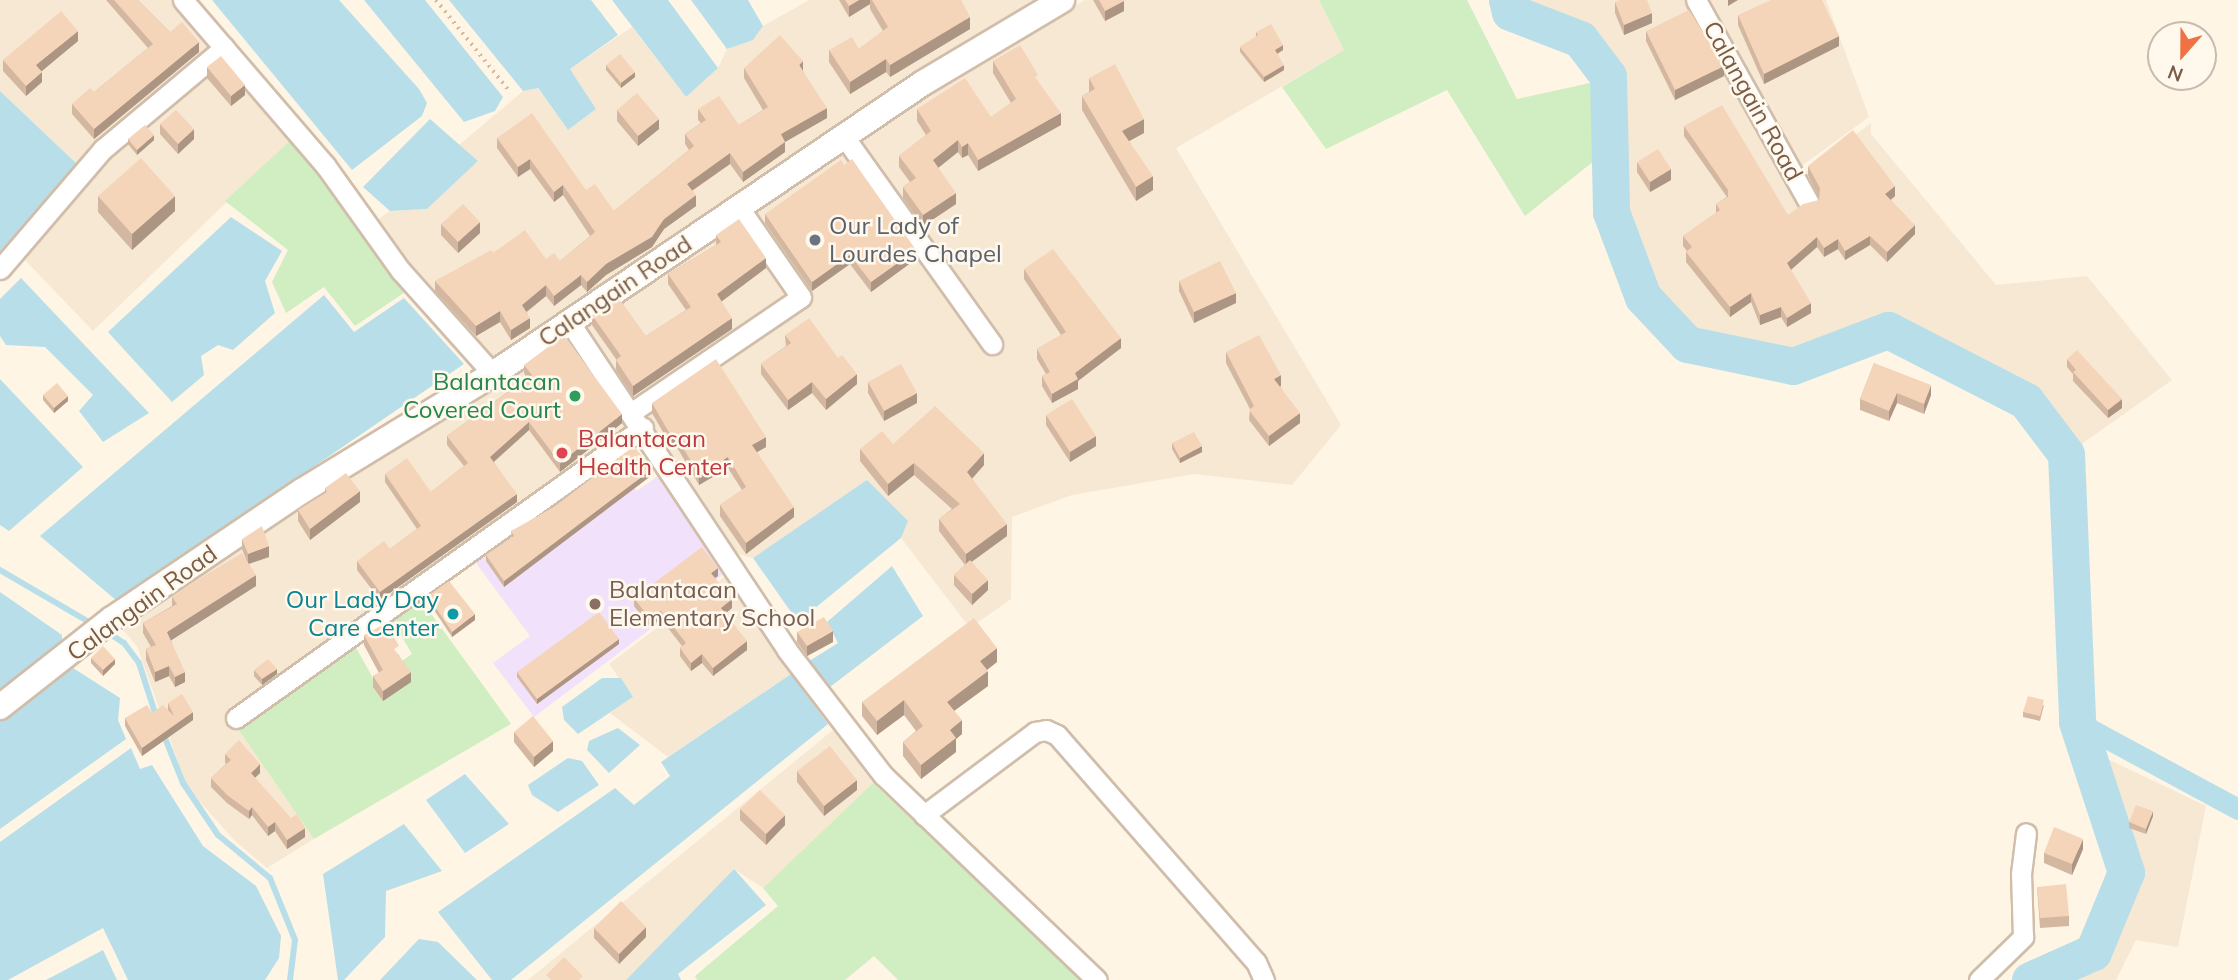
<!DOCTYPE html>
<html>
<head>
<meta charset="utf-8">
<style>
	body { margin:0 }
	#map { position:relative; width:2238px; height:980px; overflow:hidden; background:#fef5e5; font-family:Mulish,sans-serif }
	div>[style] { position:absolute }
	.residential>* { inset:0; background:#f6e8d3 }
	.education>* { inset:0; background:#f2e1fa }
	.green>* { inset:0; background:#d1edc2 }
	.water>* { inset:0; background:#b8dfe9 }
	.stream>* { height:6px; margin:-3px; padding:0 3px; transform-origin:3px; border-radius:3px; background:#b8dfe9 }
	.canal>* { height:21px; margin:-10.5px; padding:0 10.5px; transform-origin:10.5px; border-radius:10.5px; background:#b8dfe9 }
	.river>* { height:37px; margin:-18.5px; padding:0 18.5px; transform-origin:18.5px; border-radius:18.5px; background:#b8dfe9 }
	.path>* { height:3.5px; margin-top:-1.75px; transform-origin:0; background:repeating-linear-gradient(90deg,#dab89d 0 2px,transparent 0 7px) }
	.roads { filter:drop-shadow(2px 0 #d0bdaa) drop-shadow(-2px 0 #d0bdaa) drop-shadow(0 2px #d0bdaa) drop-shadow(0 -2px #d0bdaa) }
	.minor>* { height:19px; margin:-9.5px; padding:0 9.5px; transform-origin:9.5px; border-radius:9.5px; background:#fff }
	.tertiary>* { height:24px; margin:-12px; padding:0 12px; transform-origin:12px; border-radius:12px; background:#fff }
	.wall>* { inset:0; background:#d3b7a0 }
	.shaded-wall>* { inset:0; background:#ac9582 }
	.building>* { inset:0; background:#f5d5ba }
	.dots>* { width:19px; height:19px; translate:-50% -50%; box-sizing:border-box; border:4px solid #fff9ed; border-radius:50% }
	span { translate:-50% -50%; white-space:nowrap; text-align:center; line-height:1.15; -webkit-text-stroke:5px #fff9ed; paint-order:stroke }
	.street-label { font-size:24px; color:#795c48 }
	.worship-label { font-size:24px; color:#5b616d }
	.left { translate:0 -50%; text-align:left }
	.leisure-label { font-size:24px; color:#27864d }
	.right { translate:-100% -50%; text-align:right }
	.health-label { font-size:24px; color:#be3a42 }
	.education-label { font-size:24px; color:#785e54 }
	.culture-label { font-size:24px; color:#0d838f }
	.north { position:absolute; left:2147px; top:21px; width:70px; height:70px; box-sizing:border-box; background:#fff9ed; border:2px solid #c9baab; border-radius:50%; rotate:201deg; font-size:19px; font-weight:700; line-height:28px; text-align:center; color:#795c48 }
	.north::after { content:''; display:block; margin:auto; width:24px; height:32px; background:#f07142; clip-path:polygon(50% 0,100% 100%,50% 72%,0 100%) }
</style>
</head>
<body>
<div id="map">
	<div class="residential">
		<div style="clip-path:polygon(0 0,175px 0,215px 47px,78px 165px,0 91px)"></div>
		<div style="clip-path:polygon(809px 0,1038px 0,493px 364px,373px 223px,390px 211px,427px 209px,478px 161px,459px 145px,523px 91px,537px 88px,568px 130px,596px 109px,570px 69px,632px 27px,686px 97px,718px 68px,727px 49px,753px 40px,763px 26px)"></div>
		<div style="clip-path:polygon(1085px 0,1319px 0,1344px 50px,1176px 148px,1341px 425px,1292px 485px,1194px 474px,1072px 495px,1012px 517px,1011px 599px,970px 628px,901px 538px,907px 521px,867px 481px,753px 558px,738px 554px,582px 324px,923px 96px)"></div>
		<div style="clip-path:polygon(1518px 0,1689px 0,1790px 184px,1871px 123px,1871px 134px,1996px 285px,2087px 276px,2172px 380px,2076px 448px,2034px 394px,1893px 319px,1791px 353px,1694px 334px,1651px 291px,1621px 212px,1617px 73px,1588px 36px)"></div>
		<div style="clip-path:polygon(1701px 0,1826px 0,1869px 117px,1796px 170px)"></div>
		<div style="clip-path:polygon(223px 56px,291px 140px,93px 331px,25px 260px,112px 153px)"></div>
		<div style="clip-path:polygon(568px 332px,637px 431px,236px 726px,314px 839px,267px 868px,234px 840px,187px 787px,137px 646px,118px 624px)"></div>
		<div style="clip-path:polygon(728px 574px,791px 674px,668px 757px,610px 713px,633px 697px,609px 664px)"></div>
		<div style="clip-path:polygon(833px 730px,873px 783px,763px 888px,734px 869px,626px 980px,528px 980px)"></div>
		<div style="clip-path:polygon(2097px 754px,2206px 806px,2178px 947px,2136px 940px,2116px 980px,2049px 980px,2098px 955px,2133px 873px)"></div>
	</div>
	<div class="education">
		<div style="clip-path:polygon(614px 462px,637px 491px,661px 474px,726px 572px,534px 717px,493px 663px,530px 636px,473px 559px)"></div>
	</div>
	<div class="green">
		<div style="clip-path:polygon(1319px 0,1467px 0,1517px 99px,1599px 81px,1599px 157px,1525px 216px,1447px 90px,1326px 149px,1282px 87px,1344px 50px)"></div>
		<div style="clip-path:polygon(291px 140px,408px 290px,355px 326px,324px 287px,286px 313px,272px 282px,288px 250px,225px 201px)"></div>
		<div style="clip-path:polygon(419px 597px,511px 724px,314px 839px,236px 726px,354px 644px,374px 680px,412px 654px,392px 620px)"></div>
		<div style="clip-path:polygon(873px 783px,998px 901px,1084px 980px,898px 980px,874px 956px,845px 980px,697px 980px,695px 976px,778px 906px,763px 888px)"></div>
	</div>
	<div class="water">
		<div style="clip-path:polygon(212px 0,339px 0,419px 89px,427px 103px,422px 116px,352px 170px)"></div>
		<div style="clip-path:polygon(364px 0,425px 0,503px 97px,495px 111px,464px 122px)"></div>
		<div style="clip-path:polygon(449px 0,591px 0,618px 35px,570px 69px,596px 109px,568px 130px,538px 88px,523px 91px)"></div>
		<div style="clip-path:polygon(612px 0,668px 0,718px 68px,686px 97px)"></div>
		<div style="clip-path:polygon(691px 0,748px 0,763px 26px,753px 40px,727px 49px)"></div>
		<div style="clip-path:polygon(0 91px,78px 165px,0 251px)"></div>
		<div style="clip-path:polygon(430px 119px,478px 161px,427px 209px,390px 211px,363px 187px)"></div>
		<div style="clip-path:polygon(231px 217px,282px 251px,265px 281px,275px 313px,233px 350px,218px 345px,201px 356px,204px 375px,172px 402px,108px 332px)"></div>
		<div style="clip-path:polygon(21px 278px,149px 413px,103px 442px,79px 411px,93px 395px,45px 347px,6px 345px,0 336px,0 299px)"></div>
		<div style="clip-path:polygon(324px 295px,354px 332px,404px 298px,464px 364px,117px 601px,40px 536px)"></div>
		<div style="clip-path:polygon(0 379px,83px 467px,9px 531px,0 525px)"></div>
		<div style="clip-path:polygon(867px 480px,908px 521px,901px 538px,798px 622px,753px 558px)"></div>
		<div style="clip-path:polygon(892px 566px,923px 616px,826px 690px,806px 663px,838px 643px,827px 622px)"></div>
		<div style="clip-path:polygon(0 592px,62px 635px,62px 644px,0 689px)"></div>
		<div style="clip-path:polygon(70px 666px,120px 698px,118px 720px,126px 739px,0 829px,0 718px)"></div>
		<div style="clip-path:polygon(791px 674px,828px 724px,511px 980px,492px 980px,438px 912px,615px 788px,634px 805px,670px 776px,661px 762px)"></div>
		<div style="clip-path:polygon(602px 678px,621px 678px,633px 697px,578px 734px,564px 720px,562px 707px)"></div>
		<div style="clip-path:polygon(618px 728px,640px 745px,609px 773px,587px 750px,589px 741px)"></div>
		<div style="clip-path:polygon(131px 748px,140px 769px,152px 765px,203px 846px,256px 886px,281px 936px,279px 958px,265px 980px,128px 980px,103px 928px,8px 980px,0 980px,0 842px)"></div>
		<div style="clip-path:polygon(568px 758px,582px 761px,599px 785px,558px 812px,532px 795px,528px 785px)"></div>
		<div style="clip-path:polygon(465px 774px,509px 824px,465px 853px,426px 800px)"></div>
		<div style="clip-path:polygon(404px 824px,442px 871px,386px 891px,385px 937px,344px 980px,338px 980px,323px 874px)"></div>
		<div style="clip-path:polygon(734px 869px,766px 905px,678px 974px,681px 980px,626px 980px)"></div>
		<div style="clip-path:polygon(419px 939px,438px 942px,477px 980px,380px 980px)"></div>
		<div style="clip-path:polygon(103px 950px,117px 980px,46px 980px)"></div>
	</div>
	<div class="stream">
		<div style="left:0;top:570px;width:109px;rotate:30.3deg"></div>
		<div style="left:107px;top:632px;width:20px;rotate:33deg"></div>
		<div style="left:124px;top:643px;width:25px;rotate:53deg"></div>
		<div style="left:139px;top:663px;width:56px;rotate:72.2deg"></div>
		<div style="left:163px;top:733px;width:54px;rotate:68.2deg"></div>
		<div style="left:183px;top:783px;width:63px;rotate:56.1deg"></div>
		<div style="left:218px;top:835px;width:67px;rotate:39.6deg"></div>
		<div style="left:270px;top:878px;width:67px;rotate:68deg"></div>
		<div style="left:295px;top:940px;width:40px;rotate:97.1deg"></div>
	</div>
	<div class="canal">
		<div style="left:2077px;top:722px;width:183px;rotate:28.4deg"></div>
	</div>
	<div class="river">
		<div style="left:1507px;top:0;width:12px;rotate:76deg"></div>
		<div style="left:1510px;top:12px;width:75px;rotate:21.1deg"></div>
		<div style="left:1580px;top:39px;width:46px;rotate:52.9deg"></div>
		<div style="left:1608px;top:76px;width:136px;rotate:88.7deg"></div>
		<div style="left:1611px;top:212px;width:91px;rotate:69.4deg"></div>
		<div style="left:1643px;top:297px;width:64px;rotate:46.9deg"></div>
		<div style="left:1687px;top:344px;width:108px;rotate:11.7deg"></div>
		<div style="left:1793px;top:366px;width:102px;rotate:-20.8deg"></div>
		<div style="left:1888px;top:330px;width:155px;rotate:27.2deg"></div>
		<div style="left:2026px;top:401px;width:66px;rotate:53deg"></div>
		<div style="left:2066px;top:454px;width:268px;rotate:87.6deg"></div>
		<div style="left:2077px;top:722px;width:158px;rotate:71.9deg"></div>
		<div style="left:2126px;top:872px;width:87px;rotate:112.4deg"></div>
		<div style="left:2093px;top:952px;width:69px;rotate:156deg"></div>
	</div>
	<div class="path">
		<div style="left:436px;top:0;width:119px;rotate:51.1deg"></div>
	</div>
	<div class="roads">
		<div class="minor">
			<div style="left:183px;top:0;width:218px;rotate:49.3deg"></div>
			<div style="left:325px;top:165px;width:130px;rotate:54.4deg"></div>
			<div style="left:401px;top:271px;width:138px;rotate:48.2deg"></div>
			<div style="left:1696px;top:0;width:232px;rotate:60.9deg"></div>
			<div style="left:843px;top:135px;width:257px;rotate:54.5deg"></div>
			<div style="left:0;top:269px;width:158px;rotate:-49.4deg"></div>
			<div style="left:103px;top:149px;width:158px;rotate:-39.9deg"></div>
			<div style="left:570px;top:323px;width:392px;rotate:56.4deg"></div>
			<div style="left:787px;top:650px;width:158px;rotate:52.5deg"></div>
			<div style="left:883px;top:775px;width:296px;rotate:43.8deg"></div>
			<div style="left:632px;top:412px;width:204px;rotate:-34.2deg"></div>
			<div style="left:801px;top:297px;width:111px;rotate:-124.7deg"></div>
			<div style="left:236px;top:718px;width:500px;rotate:-35.5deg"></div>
			<div style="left:924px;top:815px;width:139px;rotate:-36.8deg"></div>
			<div style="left:1035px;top:732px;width:11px;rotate:-10deg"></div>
			<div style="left:1046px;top:730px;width:12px;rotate:24deg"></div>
			<div style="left:1057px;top:735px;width:302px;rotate:48.8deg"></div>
			<div style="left:1256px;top:962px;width:20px;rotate:66deg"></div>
			<div style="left:1979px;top:980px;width:62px;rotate:-44.3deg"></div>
			<div style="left:2023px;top:937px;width:63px;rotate:-91.8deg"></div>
			<div style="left:2021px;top:874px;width:41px;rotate:-83deg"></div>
		</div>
		<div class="tertiary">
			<div style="left:0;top:707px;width:142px;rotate:-38.2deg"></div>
			<div style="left:112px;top:619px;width:229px;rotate:-34deg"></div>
			<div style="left:302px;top:491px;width:224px;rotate:-31.5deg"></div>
			<div style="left:493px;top:374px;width:519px;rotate:-34.09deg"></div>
			<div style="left:923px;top:83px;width:162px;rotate:-30.8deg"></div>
		</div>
	</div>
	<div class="wall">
		<div style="clip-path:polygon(106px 0,138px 0,170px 32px,199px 52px,94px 139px,72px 114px,72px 104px,94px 92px,148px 48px)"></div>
		<div style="clip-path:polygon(839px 0,961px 0,970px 29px,890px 77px,886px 72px,850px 94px,829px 62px,829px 50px,859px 49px,883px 31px,870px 9px,870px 4px,849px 17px)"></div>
		<div style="clip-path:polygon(1093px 0,1124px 0,1124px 11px,1105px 21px)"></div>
		<div style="clip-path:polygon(1615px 2px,1652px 23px,1624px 35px,1615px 13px)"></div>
		<div style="clip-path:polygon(1738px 15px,1839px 46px,1764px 84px,1738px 25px)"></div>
		<div style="clip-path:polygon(1646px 31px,1724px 76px,1675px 100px,1646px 41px)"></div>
		<div style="clip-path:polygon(1256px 32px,1283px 50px,1277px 54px,1284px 70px,1264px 82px,1240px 52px,1240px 47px,1256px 37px)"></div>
		<div style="clip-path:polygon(78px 41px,41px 71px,42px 82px,26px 96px,3px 71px,3px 60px)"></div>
		<div style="clip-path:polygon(993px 61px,1038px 82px,1061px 125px,978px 171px,968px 155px,962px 158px,958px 152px,938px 168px,956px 204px,923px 226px,903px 198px,903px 187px,910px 182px,899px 167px,899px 156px,926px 135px,917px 121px,917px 109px,991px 117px,1011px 103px,993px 73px)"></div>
		<div style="clip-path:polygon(606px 65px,635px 77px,621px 88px,606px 70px)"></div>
		<div style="clip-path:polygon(207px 67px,245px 95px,231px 106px,207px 78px)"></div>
		<div style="clip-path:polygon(744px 68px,803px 71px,827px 118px,785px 142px,785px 152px,743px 182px,730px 164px,692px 191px,696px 206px,664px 229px,652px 247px,606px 275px,587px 292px,581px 285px,554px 306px,546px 296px,527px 312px,530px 328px,511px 340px,500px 322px,476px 336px,435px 291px,435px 281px,493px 253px,560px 261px,590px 236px,563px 195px,554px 202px,530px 169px,518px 177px,497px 148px,497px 138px,586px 190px,614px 211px,689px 150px,685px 144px,685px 134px,701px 123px,698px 120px,698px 109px,739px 125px,763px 110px,744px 78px)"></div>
		<div style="clip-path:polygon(1089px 78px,1144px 133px,1129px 141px,1153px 190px,1136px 201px,1082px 110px,1082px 96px,1089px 92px)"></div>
		<div style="clip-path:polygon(617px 110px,659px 129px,638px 146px,617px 121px)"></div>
		<div style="clip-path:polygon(160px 124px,194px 139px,178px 154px,160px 134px)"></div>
		<div style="clip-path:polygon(1684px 126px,1788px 215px,1819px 200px,1819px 197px,1808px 175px,1808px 166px,1895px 196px,1891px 200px,1915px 234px,1887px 262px,1870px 245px,1845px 260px,1838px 249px,1824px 257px,1817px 247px,1791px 270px,1811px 313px,1787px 327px,1781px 317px,1760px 325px,1751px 302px,1730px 317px,1686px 262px,1686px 252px,1687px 251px,1683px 246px,1683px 236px,1716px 213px,1716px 204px,1727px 197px,1684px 136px)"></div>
		<div style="clip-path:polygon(128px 139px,154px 140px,137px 155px,128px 144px)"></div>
		<div style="clip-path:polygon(1637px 162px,1671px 180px,1650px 192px,1637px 172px)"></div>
		<div style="clip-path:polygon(98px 196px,175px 211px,132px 250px,98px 212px)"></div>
		<div style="clip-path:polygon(765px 214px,916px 259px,871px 292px,850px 264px,812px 291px,765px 223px)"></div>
		<div style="clip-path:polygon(441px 224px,480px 233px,458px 253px,441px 235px)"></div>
		<div style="clip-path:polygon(716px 235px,766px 268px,721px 301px,732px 329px,633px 396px,616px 370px,616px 359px,592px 325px,592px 315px,646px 336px,686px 310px,668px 284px,668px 274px,716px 245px)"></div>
		<div style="clip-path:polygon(1024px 269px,1121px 348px,1078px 381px,1078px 389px,1052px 403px,1042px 386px,1042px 376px,1046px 374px,1037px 359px,1037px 349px,1061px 335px,1024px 279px)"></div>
		<div style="clip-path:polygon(1179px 281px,1236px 303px,1194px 323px,1179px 291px)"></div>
		<div style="clip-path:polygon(785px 335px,857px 384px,826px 410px,812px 393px,788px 410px,761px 374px,761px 364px,786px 346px)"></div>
		<div style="clip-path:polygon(1226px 352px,1281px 386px,1280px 386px,1300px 423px,1269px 446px,1249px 420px,1250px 409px,1226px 363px)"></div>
		<div style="clip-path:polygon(2067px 359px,2122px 408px,2108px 418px,2073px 381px,2073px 374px,2067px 367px)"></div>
		<div style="clip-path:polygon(1874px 363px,1931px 395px,1924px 414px,1897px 403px,1889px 421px,1860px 410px,1860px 399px)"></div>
		<div style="clip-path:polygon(524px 365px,622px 423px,560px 472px,529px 430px,494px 462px,517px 502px,380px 600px,357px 570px,357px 561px,390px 549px,417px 529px,385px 482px,385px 474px,431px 492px,464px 466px,447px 445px,447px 436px,527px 378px,524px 373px)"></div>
		<div style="clip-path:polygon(868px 382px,917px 403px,884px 421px,868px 393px)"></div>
		<div style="clip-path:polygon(43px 395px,68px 401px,54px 413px,43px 400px)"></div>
		<div style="clip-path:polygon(652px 403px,766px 447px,757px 452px,794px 517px,746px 554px,720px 516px,720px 505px,742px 490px,728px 468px,699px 485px,675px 444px,671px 446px,652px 413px)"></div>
		<div style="clip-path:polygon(1046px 415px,1096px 446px,1070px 462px,1046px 425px)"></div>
		<div style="clip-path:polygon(1172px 443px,1202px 452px,1180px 463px,1172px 449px)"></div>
		<div style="clip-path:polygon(893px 444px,984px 465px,972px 479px,1007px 536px,971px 562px,988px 590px,972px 605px,954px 585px,954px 575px,965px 565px,939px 531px,939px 519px,952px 509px,914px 475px,888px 496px,860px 461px,860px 449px)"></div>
		<div style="clip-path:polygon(652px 475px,504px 587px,486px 561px,486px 555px,512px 538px,511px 531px)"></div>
		<div style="clip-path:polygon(325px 488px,360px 502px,310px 540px,298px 521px,298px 510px,325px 493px)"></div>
		<div style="clip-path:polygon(242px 539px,269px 557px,249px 564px,256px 586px,171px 640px,185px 682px,175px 687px,169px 676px,155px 682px,146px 660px,146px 649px,151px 647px,143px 633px,143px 623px,172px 606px,172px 597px,246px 559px,242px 549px)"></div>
		<div style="clip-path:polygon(718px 576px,715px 578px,732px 608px,725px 614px,747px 650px,713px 676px,702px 663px,691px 671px,680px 656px,680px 648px,682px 646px,661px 619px,650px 627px,634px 606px,634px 598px)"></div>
		<div style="clip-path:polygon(428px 596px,475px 620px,452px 637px,428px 601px)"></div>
		<div style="clip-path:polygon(797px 632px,833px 642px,807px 656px,797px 642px)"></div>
		<div style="clip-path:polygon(364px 635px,399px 655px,411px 682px,383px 701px,373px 687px,373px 676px,379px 673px,364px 645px)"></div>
		<div style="clip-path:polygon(619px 644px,537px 704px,517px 677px,517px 672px)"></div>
		<div style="clip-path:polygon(91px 658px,115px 664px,103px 676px,91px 663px)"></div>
		<div style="clip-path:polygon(997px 662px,987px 670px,988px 686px,954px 711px,962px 734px,956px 739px,956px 752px,921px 779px,903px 756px,903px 742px,916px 731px,904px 715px,877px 735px,862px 716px,862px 702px)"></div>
		<div style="clip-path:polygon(254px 670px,277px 674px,262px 685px,254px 676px)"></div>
		<div style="clip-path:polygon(168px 703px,193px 720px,142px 756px,125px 726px,125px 718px,168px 710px)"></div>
		<div style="clip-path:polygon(2044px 705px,2040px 721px,2023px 717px,2023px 712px)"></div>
		<div style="clip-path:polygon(514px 732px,553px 751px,534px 767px,514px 742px)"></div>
		<div style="clip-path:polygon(225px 754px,260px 773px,255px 778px,305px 837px,287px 849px,275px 831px,268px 836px,252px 815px,249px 819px,227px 803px,211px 787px,211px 778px,226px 764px,225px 762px)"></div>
		<div style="clip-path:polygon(797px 771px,857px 790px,824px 816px,797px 782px)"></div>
		<div style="clip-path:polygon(740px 809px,785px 825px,766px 845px,740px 820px)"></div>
		<div style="clip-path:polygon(2153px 816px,2146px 834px,2129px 828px,2129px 822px)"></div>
		<div style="clip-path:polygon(2083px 849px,2072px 875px,2044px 863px,2044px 853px)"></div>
		<div style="clip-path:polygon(2037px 887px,2069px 916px,2069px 926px,2040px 928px)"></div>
		<div style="clip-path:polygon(594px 928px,646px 937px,619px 964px,594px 938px)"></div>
	</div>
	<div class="shaded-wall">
		<div style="clip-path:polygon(859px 0,870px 0,870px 4px,849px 17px,849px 6px)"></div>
		<div style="clip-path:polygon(1728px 0,1738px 0,1728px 6px)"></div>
		<div style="clip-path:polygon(1124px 1px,1124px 11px,1105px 21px,1105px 11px)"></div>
		<div style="clip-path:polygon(1652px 13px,1652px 23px,1624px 35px,1624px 25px)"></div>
		<div style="clip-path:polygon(970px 17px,970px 29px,890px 77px,890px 65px)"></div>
		<div style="clip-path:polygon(78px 31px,78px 41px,36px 76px,36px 65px)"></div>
		<div style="clip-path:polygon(1839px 36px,1839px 46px,1764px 84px,1764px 74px)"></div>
		<div style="clip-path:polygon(199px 42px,199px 52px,94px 139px,94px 129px)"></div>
		<div style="clip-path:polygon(1283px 45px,1283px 50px,1275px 55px,1275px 50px)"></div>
		<div style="clip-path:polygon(886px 59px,886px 72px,850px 94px,850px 82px)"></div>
		<div style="clip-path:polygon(803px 61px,803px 71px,799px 65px)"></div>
		<div style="clip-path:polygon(1284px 65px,1284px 70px,1264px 82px,1264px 77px)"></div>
		<div style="clip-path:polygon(1724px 66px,1724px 76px,1675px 100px,1675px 90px)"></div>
		<div style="clip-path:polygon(42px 72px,42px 82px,26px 96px,26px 86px)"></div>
		<div style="clip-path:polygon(635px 72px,635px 77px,621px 88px,621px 83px)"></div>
		<div style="clip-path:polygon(245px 85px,245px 95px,231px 106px,231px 96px)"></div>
		<div style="clip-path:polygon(827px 108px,827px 118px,785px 142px,785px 152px,743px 182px,743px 172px,781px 134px)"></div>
		<div style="clip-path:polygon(1061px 113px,1061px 125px,978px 171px,978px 160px)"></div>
		<div style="clip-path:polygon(659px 119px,659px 129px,638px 146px,638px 136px)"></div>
		<div style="clip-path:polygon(1144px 119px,1144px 133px,1122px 145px,1122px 131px)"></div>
		<div style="clip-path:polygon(194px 129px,194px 139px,178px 154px,178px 144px)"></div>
		<div style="clip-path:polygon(154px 135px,154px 140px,137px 155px,137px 150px)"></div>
		<div style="clip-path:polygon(958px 140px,958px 152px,933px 172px,933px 160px)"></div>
		<div style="clip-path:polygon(968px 143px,968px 155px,962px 158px,962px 147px)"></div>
		<div style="clip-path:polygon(730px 153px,730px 164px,687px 194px,687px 184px)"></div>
		<div style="clip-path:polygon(530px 159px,530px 169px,518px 177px,518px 167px)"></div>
		<div style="clip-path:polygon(1671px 169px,1671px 180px,1650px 192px,1650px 182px)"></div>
		<div style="clip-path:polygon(1153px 176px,1153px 190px,1136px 201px,1136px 187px)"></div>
		<div style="clip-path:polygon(563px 185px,563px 195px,554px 202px,554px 192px)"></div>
		<div style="clip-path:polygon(1895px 186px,1895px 196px,1885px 204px,1885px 194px)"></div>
		<div style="clip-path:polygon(956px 193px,956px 204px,923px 226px,923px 215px)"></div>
		<div style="clip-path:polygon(696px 195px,696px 206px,664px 229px,652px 247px,606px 275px,587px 292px,587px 282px,606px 264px)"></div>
		<div style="clip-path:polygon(175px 196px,175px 211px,132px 250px,132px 234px)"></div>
		<div style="clip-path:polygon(480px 222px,480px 233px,458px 253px,458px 242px)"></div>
		<div style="clip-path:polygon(1915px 225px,1915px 234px,1887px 262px,1887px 252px)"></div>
		<div style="clip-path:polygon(1870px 236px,1870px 245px,1845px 260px,1845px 251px)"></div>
		<div style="clip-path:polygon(1817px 237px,1817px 247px,1787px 273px,1787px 263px)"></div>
		<div style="clip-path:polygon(1838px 239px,1838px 249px,1824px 257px,1824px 248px)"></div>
		<div style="clip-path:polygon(916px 250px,916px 259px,871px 292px,871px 282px)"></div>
		<div style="clip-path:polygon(850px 255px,850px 264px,812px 291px,812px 282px)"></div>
		<div style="clip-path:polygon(766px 258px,766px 268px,717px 305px,717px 294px)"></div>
		<div style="clip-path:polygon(581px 275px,581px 285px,554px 306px,554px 296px)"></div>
		<div style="clip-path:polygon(546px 285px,546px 296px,522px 315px,522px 305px)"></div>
		<div style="clip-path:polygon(1236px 293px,1236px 303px,1194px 323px,1194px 312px)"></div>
		<div style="clip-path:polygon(1751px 293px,1751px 302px,1730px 317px,1730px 307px)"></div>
		<div style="clip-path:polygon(1811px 303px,1811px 313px,1787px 327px,1787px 318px)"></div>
		<div style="clip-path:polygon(1781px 307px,1781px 317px,1760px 325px,1760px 315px)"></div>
		<div style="clip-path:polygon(500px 311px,500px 322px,476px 336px,476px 326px)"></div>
		<div style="clip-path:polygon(530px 318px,530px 328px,511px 340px,511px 330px)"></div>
		<div style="clip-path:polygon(732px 318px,732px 329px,633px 396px,633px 386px)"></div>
		<div style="clip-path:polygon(1121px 338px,1121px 348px,1078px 381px,1078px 389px,1052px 403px,1052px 394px,1075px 373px)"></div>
		<div style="clip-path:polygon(857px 374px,857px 384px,826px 410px,826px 399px)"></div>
		<div style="clip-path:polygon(1281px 375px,1281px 386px,1274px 389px,1274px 379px)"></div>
		<div style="clip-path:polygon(812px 382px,812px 393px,788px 410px,788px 400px)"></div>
		<div style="clip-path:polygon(1931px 385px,1931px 395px,1924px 414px,1924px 404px)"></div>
		<div style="clip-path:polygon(917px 393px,917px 403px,884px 421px,884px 411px)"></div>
		<div style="clip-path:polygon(1897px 393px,1897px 403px,1889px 421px,1889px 411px)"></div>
		<div style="clip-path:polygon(68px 396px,68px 401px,54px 413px,54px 408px)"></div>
		<div style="clip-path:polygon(2122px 399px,2122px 408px,2108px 418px,2108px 410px)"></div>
		<div style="clip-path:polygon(1300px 413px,1300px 423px,1269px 446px,1269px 436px)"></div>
		<div style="clip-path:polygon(622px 414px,622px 423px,560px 472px,560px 463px)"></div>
		<div style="clip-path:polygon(529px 422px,529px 430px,490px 465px,490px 457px)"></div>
		<div style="clip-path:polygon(675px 434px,675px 444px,671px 446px,671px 436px)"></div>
		<div style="clip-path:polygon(1096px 436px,1096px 446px,1070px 462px,1070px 452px)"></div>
		<div style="clip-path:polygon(766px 437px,766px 447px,752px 455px,752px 445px)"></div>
		<div style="clip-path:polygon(1202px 446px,1202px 452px,1180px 463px,1180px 458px)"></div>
		<div style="clip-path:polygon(984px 453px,984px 465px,967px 484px,967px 472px)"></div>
		<div style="clip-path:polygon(728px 457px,728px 468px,699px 485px,699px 475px)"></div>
		<div style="clip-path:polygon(914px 463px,914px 475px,888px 496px,888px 484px)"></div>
		<div style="clip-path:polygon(652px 469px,652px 475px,504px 587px,504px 581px)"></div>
		<div style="clip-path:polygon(360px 491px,360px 502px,310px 540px,310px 529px)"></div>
		<div style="clip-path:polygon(517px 494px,517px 502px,380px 600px,380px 592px)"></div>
		<div style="clip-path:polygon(794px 507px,794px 517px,746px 554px,746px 543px)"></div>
		<div style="clip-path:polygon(1007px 524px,1007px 536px,966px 566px,966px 554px)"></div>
		<div style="clip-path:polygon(269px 546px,269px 557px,248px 564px,248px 554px)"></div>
		<div style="clip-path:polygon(718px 568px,718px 576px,711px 581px,711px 573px)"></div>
		<div style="clip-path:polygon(256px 575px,256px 586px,167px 643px,167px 632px)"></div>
		<div style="clip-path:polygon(988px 580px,988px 590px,972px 605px,972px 594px)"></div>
		<div style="clip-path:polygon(732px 599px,732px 608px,721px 617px,721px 608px)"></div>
		<div style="clip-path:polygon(661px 611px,661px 619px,650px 627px,650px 619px)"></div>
		<div style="clip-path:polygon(475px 614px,475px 620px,452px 637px,452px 632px)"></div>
		<div style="clip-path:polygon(833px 631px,833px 642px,807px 656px,807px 646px)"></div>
		<div style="clip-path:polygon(619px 639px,619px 644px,537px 704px,537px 699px)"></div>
		<div style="clip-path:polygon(747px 641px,747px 650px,713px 676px,713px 668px)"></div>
		<div style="clip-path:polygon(997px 648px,997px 662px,980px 675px,980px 661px)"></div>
		<div style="clip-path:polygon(702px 654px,702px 663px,691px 671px,691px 663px)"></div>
		<div style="clip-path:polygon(115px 659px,115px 664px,103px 676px,103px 670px)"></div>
		<div style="clip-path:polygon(169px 666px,169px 676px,155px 682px,155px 672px)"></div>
		<div style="clip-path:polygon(277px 669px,277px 674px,262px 685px,262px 679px)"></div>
		<div style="clip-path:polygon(988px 671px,988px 686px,947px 716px,947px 702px)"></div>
		<div style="clip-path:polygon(185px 672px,185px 682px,175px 687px,175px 677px)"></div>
		<div style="clip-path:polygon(411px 672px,411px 682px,383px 701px,383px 691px)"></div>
		<div style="clip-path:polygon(904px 700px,904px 715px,877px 735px,877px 721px)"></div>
		<div style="clip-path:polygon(193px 712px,193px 720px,142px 756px,142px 748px)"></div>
		<div style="clip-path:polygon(962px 720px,962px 734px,956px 739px,956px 752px,921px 779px,921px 765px,950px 730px)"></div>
		<div style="clip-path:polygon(553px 741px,553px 751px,534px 767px,534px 757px)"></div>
		<div style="clip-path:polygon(260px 764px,260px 773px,251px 781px,251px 773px)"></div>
		<div style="clip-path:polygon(857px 780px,857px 790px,824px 816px,824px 806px)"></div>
		<div style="clip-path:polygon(252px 807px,252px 815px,249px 819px,249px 811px)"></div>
		<div style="clip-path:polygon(2153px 811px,2153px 816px,2146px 834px,2146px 829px)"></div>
		<div style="clip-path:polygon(785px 815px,785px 825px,766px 845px,766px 834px)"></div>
		<div style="clip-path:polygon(275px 822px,275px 831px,268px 836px,268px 827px)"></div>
		<div style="clip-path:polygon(305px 828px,305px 837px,287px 849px,287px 840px)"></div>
		<div style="clip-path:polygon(2083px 839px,2083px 849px,2072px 875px,2072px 864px)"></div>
		<div style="clip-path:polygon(646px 927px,646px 937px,619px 964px,619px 954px)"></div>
	</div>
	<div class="building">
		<div style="clip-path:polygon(114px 0,138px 0,170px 32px,182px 22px,199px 42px,94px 129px,72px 104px,90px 88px,94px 92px,153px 44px)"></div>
		<div style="clip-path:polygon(845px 0,859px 0,849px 6px)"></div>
		<div style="clip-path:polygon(872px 0,961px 0,970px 17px,890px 65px,886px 59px,850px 82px,829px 50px,852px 37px,859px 49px,888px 27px)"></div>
		<div style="clip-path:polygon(1099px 0,1124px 0,1124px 1px,1105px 11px)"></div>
		<div style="clip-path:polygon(1620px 0,1647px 0,1652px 13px,1624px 25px,1615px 2px)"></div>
		<div style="clip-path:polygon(1771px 0,1822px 0,1839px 36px,1764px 74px,1738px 15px)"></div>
		<div style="clip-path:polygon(1689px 10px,1724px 66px,1675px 90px,1646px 31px)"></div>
		<div style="clip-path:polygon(61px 11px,78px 31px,36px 65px,42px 72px,26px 86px,3px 60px)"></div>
		<div style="clip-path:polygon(1271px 24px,1283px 45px,1275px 50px,1284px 65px,1264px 77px,1240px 47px,1258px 35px,1256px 32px)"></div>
		<div style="clip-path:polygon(780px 35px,803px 61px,799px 65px,827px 108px,781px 134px,785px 142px,743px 172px,730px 153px,687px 184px,696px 195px,664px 219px,652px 237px,606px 264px,587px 282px,581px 275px,554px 296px,546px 285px,522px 305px,530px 318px,511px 330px,500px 311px,476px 326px,435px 281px,491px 250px,493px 253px,525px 230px,546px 259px,554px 253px,560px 261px,595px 232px,563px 185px,554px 192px,530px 159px,518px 167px,497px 138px,532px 113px,586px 190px,595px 184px,614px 211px,694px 146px,685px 134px,706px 120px,698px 109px,719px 96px,739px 125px,768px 107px,744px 68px)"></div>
		<div style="clip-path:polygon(1020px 45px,1038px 75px,1035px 77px,1061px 113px,978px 160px,968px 143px,962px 147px,958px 140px,933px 160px,956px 193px,923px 215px,903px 187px,916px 178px,899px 156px,931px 131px,917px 109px,965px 78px,991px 117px,1016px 99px,993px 61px)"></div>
		<div style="clip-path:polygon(620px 54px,635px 72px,621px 83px,606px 65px)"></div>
		<div style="clip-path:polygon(221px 56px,245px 85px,231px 96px,207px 67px)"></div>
		<div style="clip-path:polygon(1115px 64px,1144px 119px,1122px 131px,1153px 176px,1136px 187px,1082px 96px,1095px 89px,1089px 78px)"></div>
		<div style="clip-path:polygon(637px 93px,659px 119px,638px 136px,617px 110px)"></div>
		<div style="clip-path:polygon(1722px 105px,1788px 215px,1803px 204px,1819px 200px,1820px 188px,1808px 166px,1853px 130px,1895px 186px,1885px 194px,1915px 225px,1887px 252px,1870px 236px,1845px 251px,1838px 239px,1824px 248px,1817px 237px,1787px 263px,1811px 303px,1787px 318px,1781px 307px,1760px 315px,1751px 293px,1730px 307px,1686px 252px,1692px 247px,1683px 236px,1720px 210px,1716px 204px,1728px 197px,1728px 190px,1684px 126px)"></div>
		<div style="clip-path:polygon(176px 110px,194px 129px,178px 144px,160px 124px)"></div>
		<div style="clip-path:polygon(145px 125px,154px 135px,137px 150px,128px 139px)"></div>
		<div style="clip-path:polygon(1658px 149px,1671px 169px,1650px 182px,1637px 162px)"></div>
		<div style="clip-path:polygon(141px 158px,175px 196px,132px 234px,98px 196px)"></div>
		<div style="clip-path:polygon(852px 159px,916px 250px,871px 282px,850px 255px,812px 282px,765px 214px,841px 160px,844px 165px)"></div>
		<div style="clip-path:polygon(463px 204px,480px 222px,458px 242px,441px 224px)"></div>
		<div style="clip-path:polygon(739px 219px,766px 258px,717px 294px,732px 318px,633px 386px,616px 360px,621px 356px,592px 315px,618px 297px,646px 336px,691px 307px,668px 274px,721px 242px,716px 235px)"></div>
		<div style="clip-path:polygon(1053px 249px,1121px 338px,1075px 373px,1078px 379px,1052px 394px,1042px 376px,1050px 372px,1037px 349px,1066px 332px,1024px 269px)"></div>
		<div style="clip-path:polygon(1220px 261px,1236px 293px,1194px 312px,1179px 281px)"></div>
		<div style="clip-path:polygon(809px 318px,838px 358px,842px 355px,857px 374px,826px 399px,812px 382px,788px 400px,761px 364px,791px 343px,785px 335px)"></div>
		<div style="clip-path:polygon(564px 335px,622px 414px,560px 463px,529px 422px,490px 457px,517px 494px,380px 592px,357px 561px,384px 541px,390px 549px,421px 526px,385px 474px,407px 458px,431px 492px,468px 463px,447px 436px,532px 375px,524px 365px)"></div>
		<div style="clip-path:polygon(1259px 335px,1281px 375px,1274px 379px,1300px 413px,1269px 436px,1249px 410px,1254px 406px,1226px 352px)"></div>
		<div style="clip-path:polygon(2077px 350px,2122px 399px,2108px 410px,2073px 372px,2076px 370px,2067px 359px)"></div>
		<div style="clip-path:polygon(716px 359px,766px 437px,752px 445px,794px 507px,746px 543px,720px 505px,746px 487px,728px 457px,699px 475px,675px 434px,671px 436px,652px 403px)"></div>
		<div style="clip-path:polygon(1874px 363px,1931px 385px,1924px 404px,1897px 393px,1889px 411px,1860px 399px)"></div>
		<div style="clip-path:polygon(901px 364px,917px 393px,884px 411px,868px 382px)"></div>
		<div style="clip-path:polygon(57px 383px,68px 396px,54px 408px,43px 395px)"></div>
		<div style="clip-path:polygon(1072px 399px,1096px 436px,1070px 452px,1046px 415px)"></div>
		<div style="clip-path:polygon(935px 406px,984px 453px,967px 472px,1007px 524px,966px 554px,939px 519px,960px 504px,914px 463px,888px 484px,860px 449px,882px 431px,893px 444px)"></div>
		<div style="clip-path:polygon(1194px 432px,1202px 446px,1180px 458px,1172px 443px)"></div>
		<div style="clip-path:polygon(634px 446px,652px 469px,504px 581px,486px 555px,514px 536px,511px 531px,554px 507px)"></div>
		<div style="clip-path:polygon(346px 473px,360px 491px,310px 529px,298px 510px,327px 492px,325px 488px)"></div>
		<div style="clip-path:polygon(262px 526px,269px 546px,248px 554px,242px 539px)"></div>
		<div style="clip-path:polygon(702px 547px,718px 568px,711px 573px,732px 599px,721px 608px,747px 641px,713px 668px,702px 654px,691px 663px,680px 648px,686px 643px,661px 611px,650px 619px,634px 598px)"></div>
		<div style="clip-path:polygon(242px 553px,256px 575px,167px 632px,185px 672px,175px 677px,169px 666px,155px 672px,146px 649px,156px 645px,143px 623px,177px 604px,172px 597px,192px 583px)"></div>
		<div style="clip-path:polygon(970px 560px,988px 580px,972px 594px,954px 575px)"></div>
		<div style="clip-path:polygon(449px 581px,475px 614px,452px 632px,428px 596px)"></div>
		<div style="clip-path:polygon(599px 612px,619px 639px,537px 699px,517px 672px)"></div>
		<div style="clip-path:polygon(824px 617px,833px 631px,807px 646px,797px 632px)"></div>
		<div style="clip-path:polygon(974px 618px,997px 648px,980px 661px,988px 671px,947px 702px,962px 720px,950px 730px,956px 738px,921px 765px,903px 742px,923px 726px,904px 700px,877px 721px,862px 702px)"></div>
		<div style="clip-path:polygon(386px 623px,399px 646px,394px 649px,411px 672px,383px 691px,373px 676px,383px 670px,364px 635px)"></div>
		<div style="clip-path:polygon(103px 646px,115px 659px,103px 670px,91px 658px)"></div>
		<div style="clip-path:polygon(268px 659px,277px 669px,262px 679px,254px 670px)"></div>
		<div style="clip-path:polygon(182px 694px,193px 712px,142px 748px,125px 718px,147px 705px,152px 713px,163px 705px,174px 716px,168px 703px)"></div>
		<div style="clip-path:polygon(2028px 696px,2044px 700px,2040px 716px,2023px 712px)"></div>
		<div style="clip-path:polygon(533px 716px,553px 741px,534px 757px,514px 732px)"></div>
		<div style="clip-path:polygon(239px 740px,260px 764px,251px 773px,291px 818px,297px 814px,305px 828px,287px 840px,275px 822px,268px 827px,252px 807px,249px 811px,227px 795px,211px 778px,231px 760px,225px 754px)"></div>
		<div style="clip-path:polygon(830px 746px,857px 780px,824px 806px,797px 771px)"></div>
		<div style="clip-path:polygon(760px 790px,785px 815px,766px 834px,740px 809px)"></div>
		<div style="clip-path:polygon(2136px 805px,2153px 811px,2146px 829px,2129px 822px)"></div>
		<div style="clip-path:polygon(2054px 827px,2083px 839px,2072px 864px,2044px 853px)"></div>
		<div style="clip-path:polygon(2066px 884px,2069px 916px,2040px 918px,2037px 887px)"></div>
		<div style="clip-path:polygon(621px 901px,646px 927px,619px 954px,594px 928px)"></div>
		<div style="clip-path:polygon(564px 957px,583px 976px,579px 980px,551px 980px,546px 975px)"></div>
	</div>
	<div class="dots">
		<div style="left:815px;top:240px;background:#6b7280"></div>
		<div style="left:575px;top:396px;background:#2e9e5b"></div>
		<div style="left:562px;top:453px;background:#e0444e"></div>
		<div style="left:595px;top:604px;background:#8d6e63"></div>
		<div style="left:453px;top:614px;background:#0f9aa8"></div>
	</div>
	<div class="street-label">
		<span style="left:1753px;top:101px;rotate:61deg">Calangain Road</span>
		<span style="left:615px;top:291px;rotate:-34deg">Calangain Road</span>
		<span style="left:142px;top:603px;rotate:-36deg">Calangain Road</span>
	</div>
	<div class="worship-label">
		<span class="left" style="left:829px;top:240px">Our Lady of<br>Lourdes Chapel</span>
	</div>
	<div class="leisure-label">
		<span class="right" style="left:561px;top:396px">Balantacan<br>Covered Court</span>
	</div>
	<div class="health-label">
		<span class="left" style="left:578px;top:453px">Balantacan<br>Health Center</span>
	</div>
	<div class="education-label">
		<span class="left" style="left:609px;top:604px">Balantacan<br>Elementary School</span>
	</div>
	<div class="culture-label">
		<span class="right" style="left:439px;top:614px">Our Lady Day<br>Care Center</span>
	</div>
	<div class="north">N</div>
</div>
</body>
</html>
